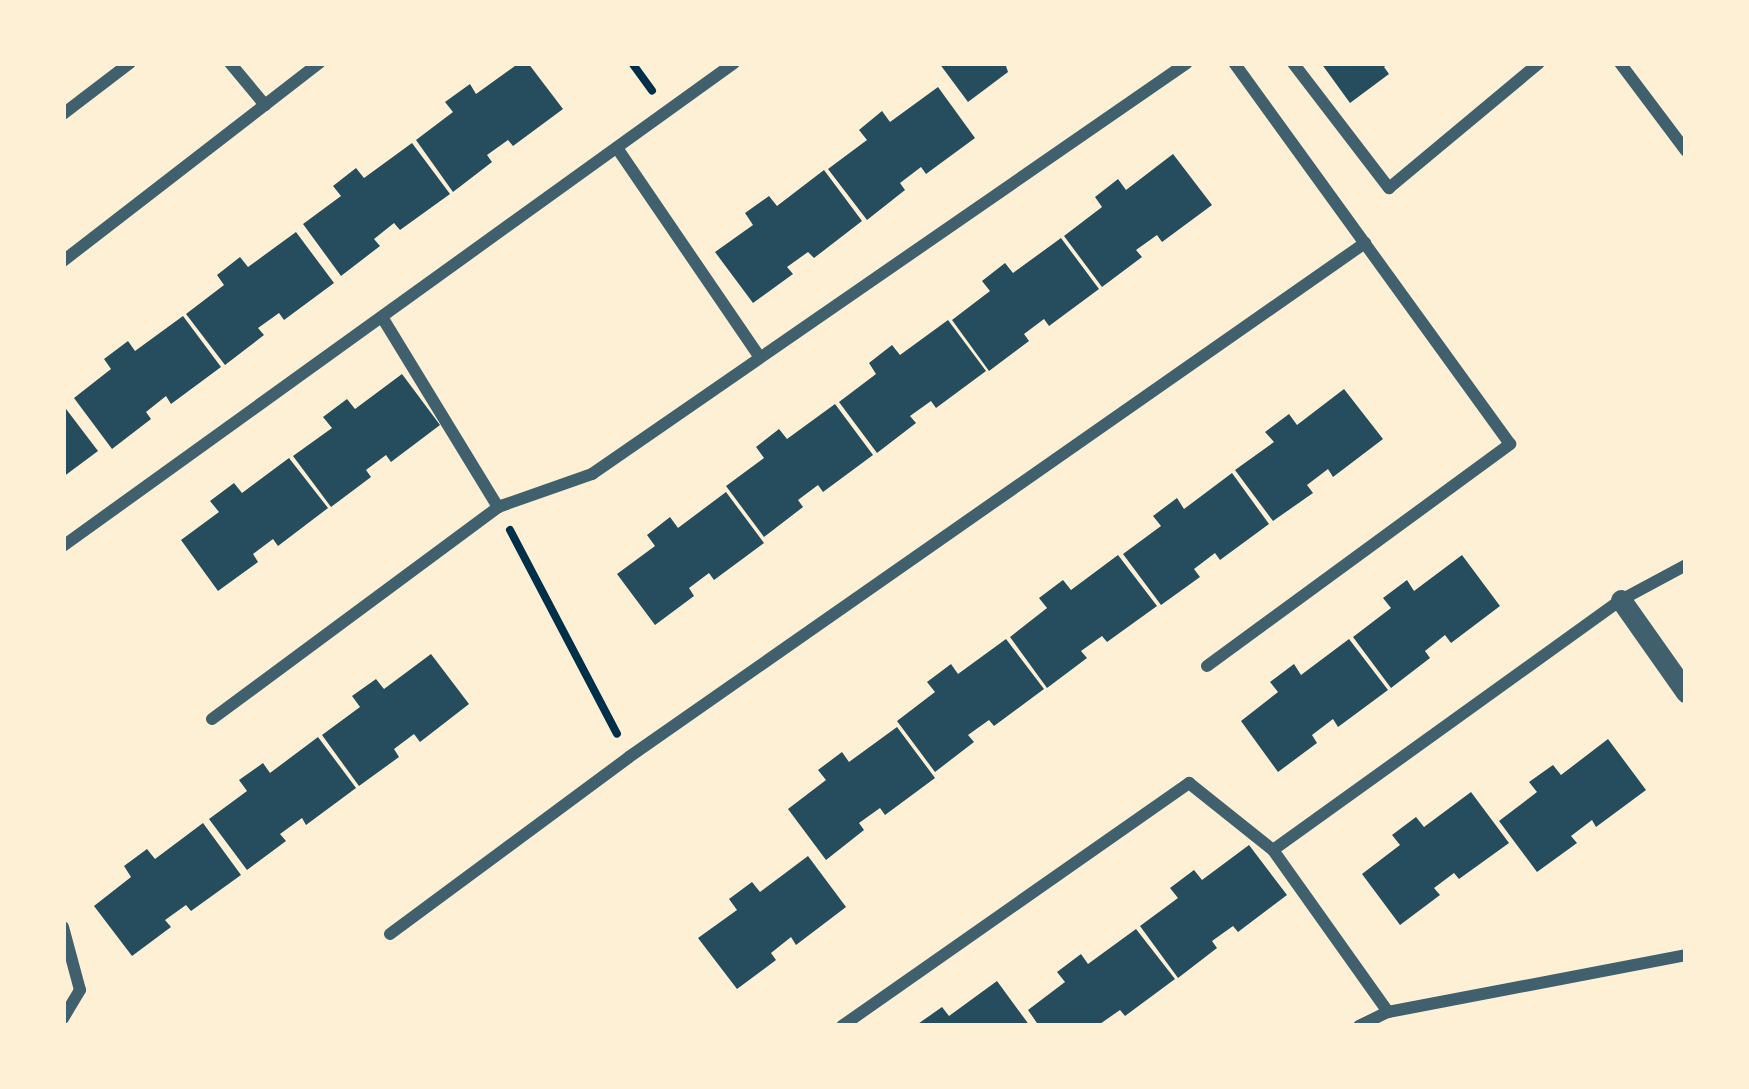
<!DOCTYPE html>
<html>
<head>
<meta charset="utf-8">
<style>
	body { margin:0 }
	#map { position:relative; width:1749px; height:1089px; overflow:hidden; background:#fdf0d5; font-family:"Archivo Narrow",sans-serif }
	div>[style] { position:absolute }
	.building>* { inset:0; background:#264d5e }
	.path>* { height:8px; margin:-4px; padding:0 4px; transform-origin:4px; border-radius:4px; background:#003049 }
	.minor>* { height:12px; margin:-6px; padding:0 6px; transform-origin:6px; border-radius:6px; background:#3f606c }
	.tertiary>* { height:21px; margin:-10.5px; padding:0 10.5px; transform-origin:10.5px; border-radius:10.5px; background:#3f606c }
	span { translate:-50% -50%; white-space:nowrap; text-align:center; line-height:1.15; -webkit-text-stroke:12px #fdf0d5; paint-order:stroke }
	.frame { position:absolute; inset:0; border:66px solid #fdf0d5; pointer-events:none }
</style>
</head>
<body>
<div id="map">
	<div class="building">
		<div style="clip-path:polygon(519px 63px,528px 63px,563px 109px,513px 146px,508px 140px,487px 155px,492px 162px,453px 192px,416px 140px,453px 112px,445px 102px,470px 84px,476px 94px)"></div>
		<div style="clip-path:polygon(939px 63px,1005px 63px,1008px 72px,968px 102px)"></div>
		<div style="clip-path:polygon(1321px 63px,1389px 63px,1384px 67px,1389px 74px,1350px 103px)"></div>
		<div style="clip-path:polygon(938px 87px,975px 138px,926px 174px,921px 167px,900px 183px,905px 190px,867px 220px,828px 169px,867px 140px,859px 130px,882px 111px,890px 122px)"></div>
		<div style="clip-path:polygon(412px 143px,450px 194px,400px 230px,394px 223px,374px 239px,380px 246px,341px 276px,303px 224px,341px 196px,333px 186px,356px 168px,364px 178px)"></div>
		<div style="clip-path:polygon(1173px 154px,1212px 205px,1162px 242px,1157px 235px,1136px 250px,1142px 257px,1102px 287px,1064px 236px,1102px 207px,1095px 197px,1118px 179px,1126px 190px)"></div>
		<div style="clip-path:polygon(824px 170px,862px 221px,814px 258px,808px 252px,787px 267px,793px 274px,753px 303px,715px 252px,753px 225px,745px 213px,769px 196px,777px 206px)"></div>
		<div style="clip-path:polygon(296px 232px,334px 283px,284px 320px,279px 313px,258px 328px,264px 335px,225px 365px,186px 314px,224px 285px,217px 275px,240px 257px,248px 267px)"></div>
		<div style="clip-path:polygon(1061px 238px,1099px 289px,1049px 326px,1044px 319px,1024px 334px,1029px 341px,989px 371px,952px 320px,990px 291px,982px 281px,1005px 263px,1013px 273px)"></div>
		<div style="clip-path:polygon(183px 316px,221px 367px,171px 404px,166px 396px,146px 412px,151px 419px,112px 449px,74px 398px,111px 369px,104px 359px,128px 341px,135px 351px)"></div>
		<div style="clip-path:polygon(948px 320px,986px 371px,936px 408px,931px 401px,910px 416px,916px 423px,877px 453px,839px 402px,876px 374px,869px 363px,892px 345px,900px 355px)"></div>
		<div style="clip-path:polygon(402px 374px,440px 425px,391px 462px,386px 455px,366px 470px,371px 477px,331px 507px,293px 456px,332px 428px,323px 417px,347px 399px,355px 409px)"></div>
		<div style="clip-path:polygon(1344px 389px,1383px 439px,1333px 477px,1328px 469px,1307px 485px,1313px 493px,1273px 521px,1235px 470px,1274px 442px,1265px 432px,1289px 414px,1297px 425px)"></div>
		<div style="clip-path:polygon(835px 404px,873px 455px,823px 492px,818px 485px,798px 500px,803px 507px,764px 537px,726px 486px,764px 458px,756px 447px,779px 429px,787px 439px)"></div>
		<div style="clip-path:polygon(63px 405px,98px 451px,63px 477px)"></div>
		<div style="clip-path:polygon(289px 458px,328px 508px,278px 546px,273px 539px,253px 554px,258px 562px,218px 591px,181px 540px,219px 512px,210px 501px,234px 483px,242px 493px)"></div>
		<div style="clip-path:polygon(1232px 473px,1269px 524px,1220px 560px,1215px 553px,1194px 569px,1200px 577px,1161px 605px,1123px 554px,1161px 526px,1153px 516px,1177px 498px,1184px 509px)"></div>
		<div style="clip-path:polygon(726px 492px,764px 543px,714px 580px,709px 573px,689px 588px,694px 596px,655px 625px,617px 574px,655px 546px,647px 535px,670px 517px,678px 528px)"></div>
		<div style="clip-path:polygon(1118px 555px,1157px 606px,1107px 642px,1102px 636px,1081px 651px,1087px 658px,1047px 688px,1010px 637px,1047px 608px,1039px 598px,1063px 580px,1071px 590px)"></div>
		<div style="clip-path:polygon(1462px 555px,1500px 606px,1451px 643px,1445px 635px,1425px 651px,1430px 658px,1391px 688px,1353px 637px,1391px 608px,1383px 598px,1407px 580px,1414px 591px)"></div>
		<div style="clip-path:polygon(1006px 639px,1044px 689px,994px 726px,989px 720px,968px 735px,974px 742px,935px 772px,897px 721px,935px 692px,927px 682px,951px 664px,958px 674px)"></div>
		<div style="clip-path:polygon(1349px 639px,1388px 690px,1338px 727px,1333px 719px,1312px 735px,1317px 743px,1278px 772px,1241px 721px,1278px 692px,1270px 682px,1294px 664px,1301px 675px)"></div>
		<div style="clip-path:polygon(431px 654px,469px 704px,420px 742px,414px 734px,394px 749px,399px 757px,359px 786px,322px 735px,360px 707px,352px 696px,376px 679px,384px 689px)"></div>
		<div style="clip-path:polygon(897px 727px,935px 778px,885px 815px,880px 808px,859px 823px,864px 830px,826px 860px,788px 809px,826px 780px,818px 770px,842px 752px,849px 762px)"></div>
		<div style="clip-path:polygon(318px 737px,356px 788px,306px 825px,302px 818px,280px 834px,286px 841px,247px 870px,209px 819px,247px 791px,239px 780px,263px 763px,270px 773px)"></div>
		<div style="clip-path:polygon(1608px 739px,1646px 790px,1596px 827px,1592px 820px,1571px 836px,1577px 843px,1537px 872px,1499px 821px,1537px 792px,1529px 782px,1553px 765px,1561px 775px)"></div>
		<div style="clip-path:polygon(1471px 792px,1509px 843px,1459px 879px,1454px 873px,1434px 888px,1440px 895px,1400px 925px,1362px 874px,1400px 845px,1392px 835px,1416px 817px,1424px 827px)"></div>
		<div style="clip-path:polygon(203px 823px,241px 875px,191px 911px,186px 905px,165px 920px,171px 927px,132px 956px,94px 906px,131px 877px,124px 866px,147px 849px,155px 859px)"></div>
		<div style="clip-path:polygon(1249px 845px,1287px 895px,1238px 932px,1233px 926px,1212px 941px,1217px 948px,1178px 978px,1140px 926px,1178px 898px,1170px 888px,1194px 870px,1202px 880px)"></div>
		<div style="clip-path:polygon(808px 856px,846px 907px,796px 945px,791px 937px,771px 953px,776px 960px,737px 989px,698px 938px,737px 910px,729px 899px,752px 882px,760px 892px)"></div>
		<div style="clip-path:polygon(1136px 929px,1175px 979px,1125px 1016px,1120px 1010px,1097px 1026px,1039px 1026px,1028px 1010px,1065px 982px,1057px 972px,1081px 954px,1088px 964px)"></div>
		<div style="clip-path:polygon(997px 981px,1030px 1026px,915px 1026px,942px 1007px,949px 1016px)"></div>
	</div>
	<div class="path">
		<div style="left:632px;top:63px;width:34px;rotate:54deg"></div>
		<div style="left:510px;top:530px;width:230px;rotate:62.3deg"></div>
	</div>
	<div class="minor">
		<div style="left:230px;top:63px;width:55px;rotate:50.2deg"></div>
		<div style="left:1293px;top:63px;width:158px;rotate:52.5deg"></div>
		<div style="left:1389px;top:188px;width:195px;rotate:-39.8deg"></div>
		<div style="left:1620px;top:63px;width:110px;rotate:53.1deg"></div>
		<div style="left:63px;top:114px;width:84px;rotate:-37.3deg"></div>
		<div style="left:617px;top:148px;width:252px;rotate:55.7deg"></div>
		<div style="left:63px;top:261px;width:324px;rotate:-37.7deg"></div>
		<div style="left:382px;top:317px;width:223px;rotate:58.6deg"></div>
		<div style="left:498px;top:507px;width:100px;rotate:-19.3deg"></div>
		<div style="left:592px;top:474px;width:723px;rotate:-34.64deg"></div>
		<div style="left:63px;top:546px;width:827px;rotate:-35.75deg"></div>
		<div style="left:1207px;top:666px;width:376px;rotate:-36.2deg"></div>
		<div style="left:1510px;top:444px;width:470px;rotate:-125.9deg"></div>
		<div style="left:212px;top:719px;width:356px;rotate:-36.5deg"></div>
		<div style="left:1273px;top:850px;width:199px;rotate:54.6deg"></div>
		<div style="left:63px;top:927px;width:65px;rotate:74.9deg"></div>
		<div style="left:80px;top:990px;width:33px;rotate:121deg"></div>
		<div style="left:390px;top:934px;width:297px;rotate:-36.5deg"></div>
		<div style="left:629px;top:757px;width:898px;rotate:-34.93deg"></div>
		<div style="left:842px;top:1026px;width:424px;rotate:-35deg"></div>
		<div style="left:1189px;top:783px;width:107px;rotate:38.6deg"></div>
		<div style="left:1273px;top:850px;width:428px;rotate:-35.7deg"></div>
		<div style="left:1621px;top:600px;width:74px;rotate:-28.3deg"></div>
		<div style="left:1359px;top:1026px;width:32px;rotate:-26deg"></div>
		<div style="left:1388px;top:1012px;width:303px;rotate:-10.8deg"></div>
	</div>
	<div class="tertiary">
		<div style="left:1621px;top:600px;width:113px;rotate:54.8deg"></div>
	</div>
	<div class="frame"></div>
</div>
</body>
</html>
